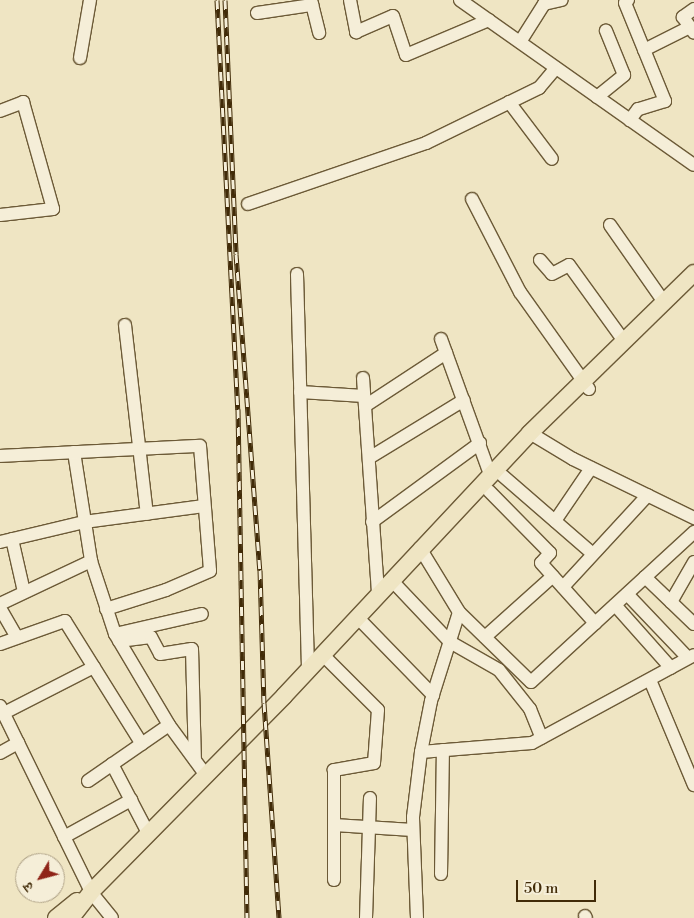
<!DOCTYPE html>
<html>
<head>
<meta charset="utf-8">
<style>
	body { margin:0 }
	#map { position:relative; width:694px; height:918px; overflow:hidden; background:#efe5c3; font-family:"Libre Bodoni","Noto Serif Devanagari",serif }
	div>[style] { position:absolute }
	.roads { filter:drop-shadow(1px 0 #6c5a37) drop-shadow(-1px 0 #6c5a37) drop-shadow(0 1px #6c5a37) drop-shadow(0 -1px #6c5a37) }
	.minor>* { height:12px; margin:-6px; padding:0 6px; transform-origin:6px; border-radius:6px; background:#f5eed8 }
	.major>* { height:16px; margin:-8px; padding:0 8px; transform-origin:8px; border-radius:8px; background:#efe5c3 }
	.rail>* { height:5px; margin-top:-2.5px; transform-origin:0; background:repeating-linear-gradient(90deg,#f5eed8 0 9px,#412b08 0 18px); box-sizing:border-box; border-block:1px solid #412b08 }
	span { translate:-50% -50%; white-space:nowrap; text-align:center; line-height:1.15; -webkit-text-stroke:4px #f5eed8; paint-order:stroke }
	.north { position:absolute; left:15px; top:853px; width:50px; height:50px; box-sizing:border-box; background:#f5eed8; border:1px solid #ada085; border-radius:50%; rotate:233deg; font-size:14px; font-weight:700; line-height:20px; text-align:center; color:#412b08 }
	.north::after { content:''; display:block; margin:auto; width:18px; height:22px; background:#8f2418; clip-path:polygon(50% 0,100% 100%,50% 72%,0 100%) }
	.scale { position:absolute; left:516px; top:880px; width:80px; height:22px; box-sizing:border-box; border:2px solid #412b08; border-top:0; padding-left:6px; font-size:15px; line-height:18px; white-space:nowrap; color:#412b08; -webkit-text-stroke:4px #f5eed8; paint-order:stroke }
</style>
</head>
<body>
<div id="map">
	<div class="roads">
		<div class="minor">
			<div style="left:311px;top:0;width:34px;rotate:76deg"></div>
			<div style="left:350px;top:0;width:33px;rotate:79deg"></div>
			<div style="left:356px;top:32px;width:40px;rotate:-23.4deg"></div>
			<div style="left:393px;top:16px;width:41px;rotate:71.6deg"></div>
			<div style="left:406px;top:55px;width:90px;rotate:-22.9deg"></div>
			<div style="left:460px;top:0;width:286px;rotate:35.2deg"></div>
			<div style="left:628px;top:0;width:4px;rotate:135deg"></div>
			<div style="left:625px;top:3px;width:106px;rotate:67.8deg"></div>
			<div style="left:665px;top:101px;width:28px;rotate:163deg"></div>
			<div style="left:638px;top:109px;width:14px;rotate:126deg"></div>
			<div style="left:694px;top:9px;width:14px;rotate:144deg"></div>
			<div style="left:683px;top:17px;width:19px;rotate:55deg"></div>
			<div style="left:257px;top:13px;width:56px;rotate:-8.3deg"></div>
			<div style="left:520px;top:42px;width:45px;rotate:-57.7deg"></div>
			<div style="left:544px;top:4px;width:18px;rotate:-13deg"></div>
			<div style="left:644px;top:50px;width:51px;rotate:-26.6deg"></div>
			<div style="left:80px;top:58px;width:59px;rotate:-80.2deg"></div>
			<div style="left:597px;top:97px;width:35px;rotate:-39deg"></div>
			<div style="left:624px;top:75px;width:48px;rotate:-112.2deg"></div>
			<div style="left:509px;top:102px;width:71px;rotate:53deg"></div>
			<div style="left:0;top:111px;width:25px;rotate:-21deg"></div>
			<div style="left:23px;top:102px;width:111px;rotate:74.3deg"></div>
			<div style="left:53px;top:209px;width:53px;rotate:173.5deg"></div>
			<div style="left:472px;top:199px;width:105px;rotate:62.7deg"></div>
			<div style="left:520px;top:292px;width:119px;rotate:54.6deg"></div>
			<div style="left:248px;top:204px;width:188px;rotate:-18.9deg"></div>
			<div style="left:426px;top:143px;width:126px;rotate:-26deg"></div>
			<div style="left:539px;top:88px;width:26px;rotate:-50deg"></div>
			<div style="left:610px;top:225px;width:94px;rotate:55deg"></div>
			<div style="left:540px;top:260px;width:18px;rotate:49deg"></div>
			<div style="left:552px;top:274px;width:19px;rotate:-28deg"></div>
			<div style="left:569px;top:265px;width:94px;rotate:54.1deg"></div>
			<div style="left:297px;top:274px;width:395px;rotate:88.4deg"></div>
			<div style="left:125px;top:325px;width:190px;rotate:83.4deg"></div>
			<div style="left:441px;top:339px;width:144px;rotate:70.1deg"></div>
			<div style="left:363px;top:378px;width:215px;rotate:86deg"></div>
			<div style="left:300px;top:392px;width:64px;rotate:3.6deg"></div>
			<div style="left:365px;top:406px;width:97px;rotate:-33.2deg"></div>
			<div style="left:530px;top:433px;width:50px;rotate:31.2deg"></div>
			<div style="left:573px;top:459px;width:135px;rotate:26deg"></div>
			<div style="left:74px;top:452px;width:110px;rotate:81.1deg"></div>
			<div style="left:91px;top:561px;width:77px;rotate:71.8deg"></div>
			<div style="left:115px;top:634px;width:106px;rotate:59.3deg"></div>
			<div style="left:169px;top:725px;width:61px;rotate:53.7deg"></div>
			<div style="left:0;top:456px;width:200px;rotate:-2.9deg"></div>
			<div style="left:200px;top:446px;width:125px;rotate:85.4deg"></div>
			<div style="left:210px;top:571px;width:48px;rotate:156.6deg"></div>
			<div style="left:166px;top:590px;width:63px;rotate:162.4deg"></div>
			<div style="left:369px;top:458px;width:111px;rotate:-31.4deg"></div>
			<div style="left:503px;top:476px;width:119px;rotate:40.9deg"></div>
			<div style="left:489px;top:491px;width:87px;rotate:45.5deg"></div>
			<div style="left:550px;top:553px;width:13px;rotate:132deg"></div>
			<div style="left:541px;top:563px;width:81px;rotate:48deg"></div>
			<div style="left:555px;top:521px;width:64px;rotate:-55.8deg"></div>
			<div style="left:372px;top:522px;width:134px;rotate:-36.2deg"></div>
			<div style="left:12px;top:539px;width:54px;rotate:77.2deg"></div>
			<div style="left:0;top:542px;width:86px;rotate:-13.4deg"></div>
			<div style="left:84px;top:522px;width:121px;rotate:-7.6deg"></div>
			<div style="left:645px;top:577px;width:68px;rotate:43.8deg"></div>
			<div style="left:397px;top:586px;width:77px;rotate:46.6deg"></div>
			<div style="left:450px;top:642px;width:56px;rotate:29.7deg"></div>
			<div style="left:499px;top:670px;width:50px;rotate:51.5deg"></div>
			<div style="left:530px;top:709px;width:31px;rotate:68deg"></div>
			<div style="left:563px;top:587px;width:125px;rotate:-47.3deg"></div>
			<div style="left:627px;top:594px;width:88px;rotate:46.4deg"></div>
			<div style="left:671px;top:602px;width:46px;rotate:-60.1deg"></div>
			<div style="left:0;top:604px;width:101px;rotate:-25.3deg"></div>
			<div style="left:615px;top:605px;width:84px;rotate:48.4deg"></div>
			<div style="left:0;top:608px;width:34px;rotate:60deg"></div>
			<div style="left:459px;top:612px;width:100px;rotate:44.2deg"></div>
			<div style="left:531px;top:682px;width:222px;rotate:-42.6deg"></div>
			<div style="left:360px;top:620px;width:105px;rotate:45.8deg"></div>
			<div style="left:115px;top:634px;width:89px;rotate:-12.9deg"></div>
			<div style="left:485px;top:637px;width:91px;rotate:-41.9deg"></div>
			<div style="left:119px;top:641px;width:32px;rotate:-7deg"></div>
			<div style="left:151px;top:637px;width:19px;rotate:62deg"></div>
			<div style="left:160px;top:654px;width:32px;rotate:-9deg"></div>
			<div style="left:192px;top:649px;width:111px;rotate:88.5deg"></div>
			<div style="left:0;top:644px;width:69px;rotate:-19.5deg"></div>
			<div style="left:65px;top:621px;width:145px;rotate:58deg"></div>
			<div style="left:322px;top:654px;width:79px;rotate:45deg"></div>
			<div style="left:378px;top:710px;width:53px;rotate:94.3deg"></div>
			<div style="left:374px;top:763px;width:41px;rotate:170.1deg"></div>
			<div style="left:334px;top:770px;width:110px;rotate:90deg"></div>
			<div style="left:650px;top:680px;width:114px;rotate:67.3deg"></div>
			<div style="left:0;top:706px;width:207px;rotate:63.9deg"></div>
			<div style="left:91px;top:892px;width:33px;rotate:51deg"></div>
			<div style="left:4px;top:713px;width:101px;rotate:-27.1deg"></div>
			<div style="left:421px;top:752px;width:111px;rotate:-4.6deg"></div>
			<div style="left:532px;top:743px;width:184px;rotate:-28.5deg"></div>
			<div style="left:0;top:753px;width:21px;rotate:-29deg"></div>
			<div style="left:112px;top:764px;width:78px;rotate:62.4deg"></div>
			<div style="left:88px;top:781px;width:98px;rotate:-34.7deg"></div>
			<div style="left:334px;top:825px;width:79px;rotate:3.6deg"></div>
			<div style="left:64px;top:837px;width:77px;rotate:-28.9deg"></div>
			<div style="left:441px;top:874px;width:124px;rotate:-89.1deg"></div>
			<div style="left:585px;top:916px;width:2px;rotate:63deg"></div>
			<div style="left:366px;top:918px;width:120px;rotate:-88.1deg"></div>
			<div style="left:417px;top:918px;width:101px;rotate:-92.3deg"></div>
			<div style="left:413px;top:817px;width:65px;rotate:-83deg"></div>
			<div style="left:421px;top:752px;width:52px;rotate:-78.9deg"></div>
			<div style="left:431px;top:701px;width:93px;rotate:-72.5deg"></div>
			<div style="left:459px;top:612px;width:75px;rotate:-121.4deg"></div>
		</div>
		<div class="major">
			<div style="left:56px;top:918px;width:27px;rotate:-39deg"></div>
			<div style="left:71px;top:918px;width:33px;rotate:-52deg"></div>
			<div style="left:91px;top:892px;width:275px;rotate:-45.4deg"></div>
			<div style="left:284px;top:696px;width:360px;rotate:-46.9deg"></div>
			<div style="left:530px;top:433px;width:229px;rotate:-44.3deg"></div>
		</div>
	</div>
	<div class="rail">
		<div style="left:217px;top:0;width:410px;rotate:87.1deg"></div>
		<div style="left:238px;top:409px;width:509px;rotate:88.99deg"></div>
		<div style="left:225px;top:0;width:254px;rotate:87.5deg"></div>
		<div style="left:236px;top:254px;width:317px;rotate:85.7deg"></div>
		<div style="left:260px;top:570px;width:133px;rotate:88.3deg"></div>
		<div style="left:264px;top:703px;width:216px;rotate:86deg"></div>
	</div>
	<div class="north">उ</div>
	<div class="scale">50 m</div>
</div>
</body>
</html>
